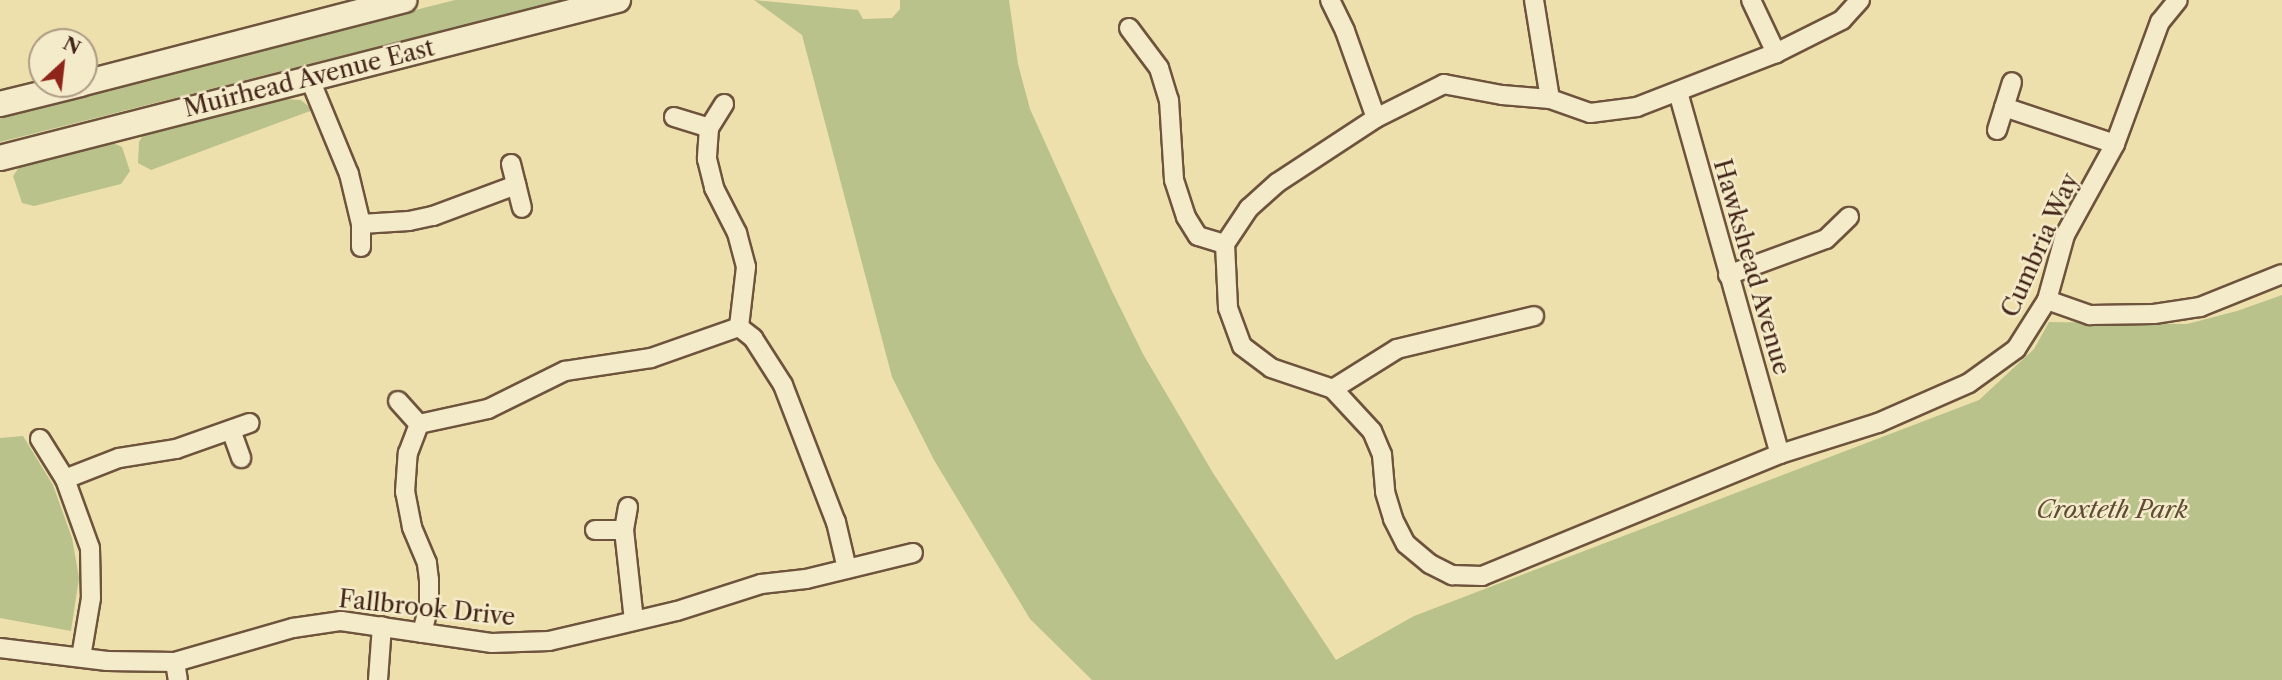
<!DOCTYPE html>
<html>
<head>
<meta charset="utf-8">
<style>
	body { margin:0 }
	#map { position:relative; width:2282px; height:680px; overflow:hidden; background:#eee0ad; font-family:"Libre Caslon Text",serif }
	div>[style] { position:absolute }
	.green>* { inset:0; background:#b8c28a }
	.roads { filter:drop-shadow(2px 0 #6e533d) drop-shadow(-2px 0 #6e533d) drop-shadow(0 2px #6e533d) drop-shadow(0 -2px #6e533d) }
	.street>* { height:18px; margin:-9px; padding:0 9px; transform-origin:9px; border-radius:9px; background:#f4ebca }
	.secondary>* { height:24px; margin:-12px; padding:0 12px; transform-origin:12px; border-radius:12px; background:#f4ebca }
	span { translate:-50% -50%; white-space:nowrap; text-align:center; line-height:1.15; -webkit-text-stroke:5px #f4ebca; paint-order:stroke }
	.street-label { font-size:24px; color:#432418 }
	.park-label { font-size:24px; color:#604c34; font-style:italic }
	.north { position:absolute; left:28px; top:28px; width:70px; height:70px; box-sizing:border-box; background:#f4ebca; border:2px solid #ad9b83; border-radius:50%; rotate:27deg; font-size:19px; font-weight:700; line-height:28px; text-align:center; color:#432418 }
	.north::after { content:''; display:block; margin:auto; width:24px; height:32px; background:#8f2418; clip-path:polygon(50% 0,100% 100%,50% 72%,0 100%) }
</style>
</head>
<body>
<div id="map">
	<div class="green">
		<div style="clip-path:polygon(455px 0,564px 0,0 142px,0 115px)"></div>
		<div style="clip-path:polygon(754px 0,858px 10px,863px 19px,892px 18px,900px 9px,900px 0,1009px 0,1018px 64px,1030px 109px,1112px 291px,1143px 354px,1213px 473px,1336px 660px,1414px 616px,1979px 400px,2034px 349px,2049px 322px,2187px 324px,2237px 311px,2282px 295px,2282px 680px,1092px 680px,1030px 619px,934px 460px,892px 377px,802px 35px)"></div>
		<div style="clip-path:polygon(284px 99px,301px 100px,313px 110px,151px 170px,138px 163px,139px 142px,144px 134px)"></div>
		<div style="clip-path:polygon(111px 142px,122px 147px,130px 171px,121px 184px,34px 206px,22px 203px,13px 176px,20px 166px)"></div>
		<div style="clip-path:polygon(23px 436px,53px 485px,72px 538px,79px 578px,71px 631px,0 618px,0 438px)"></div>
	</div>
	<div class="roads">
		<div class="street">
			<div style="left:1330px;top:0;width:34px;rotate:64deg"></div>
			<div style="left:1345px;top:31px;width:92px;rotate:70.4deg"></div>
			<div style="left:1534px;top:0;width:100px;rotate:80.8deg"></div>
			<div style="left:1751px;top:0;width:59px;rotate:64.7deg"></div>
			<div style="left:1860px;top:0;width:27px;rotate:132deg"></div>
			<div style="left:1842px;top:20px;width:74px;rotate:153.4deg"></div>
			<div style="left:1776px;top:53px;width:149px;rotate:158.8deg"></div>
			<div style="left:1637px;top:107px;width:47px;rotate:172.7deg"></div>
			<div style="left:1590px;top:113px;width:42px;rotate:-160.7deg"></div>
			<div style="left:1550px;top:99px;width:48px;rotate:-175.2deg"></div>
			<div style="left:1502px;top:95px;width:59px;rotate:-169.3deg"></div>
			<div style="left:1444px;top:84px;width:76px;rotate:153.4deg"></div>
			<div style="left:1376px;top:118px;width:118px;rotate:146.7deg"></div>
			<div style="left:1277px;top:183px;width:38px;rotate:138deg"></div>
			<div style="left:1249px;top:208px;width:43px;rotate:123.7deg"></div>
			<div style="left:1225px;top:244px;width:64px;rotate:87.3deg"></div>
			<div style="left:1228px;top:308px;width:40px;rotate:69.8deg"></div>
			<div style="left:1242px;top:346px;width:36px;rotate:37deg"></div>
			<div style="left:1271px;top:368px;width:65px;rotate:18.7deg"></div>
			<div style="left:1333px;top:389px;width:57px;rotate:47.1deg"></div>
			<div style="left:1372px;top:431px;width:26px;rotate:67deg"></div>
			<div style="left:1382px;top:455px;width:37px;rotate:85deg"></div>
			<div style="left:1385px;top:492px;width:28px;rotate:73deg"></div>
			<div style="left:1393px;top:519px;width:28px;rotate:63deg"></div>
			<div style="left:1406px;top:544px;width:31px;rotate:40deg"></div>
			<div style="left:1430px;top:564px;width:25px;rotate:27deg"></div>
			<div style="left:1452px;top:575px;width:30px;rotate:2deg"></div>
			<div style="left:1482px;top:576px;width:322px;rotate:-22.3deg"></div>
			<div style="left:1780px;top:454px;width:103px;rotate:-17.6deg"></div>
			<div style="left:1878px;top:423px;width:99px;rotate:-23.7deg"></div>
			<div style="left:1969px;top:383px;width:58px;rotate:-35.9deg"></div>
			<div style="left:2016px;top:349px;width:58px;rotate:-57.7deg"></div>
			<div style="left:2047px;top:300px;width:67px;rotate:-74.5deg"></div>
			<div style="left:2065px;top:235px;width:104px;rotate:-61.2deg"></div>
			<div style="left:2115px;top:144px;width:130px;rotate:-69.8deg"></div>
			<div style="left:2160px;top:22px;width:28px;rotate:-51deg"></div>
			<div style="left:1129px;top:28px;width:50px;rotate:53.1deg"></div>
			<div style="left:1159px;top:68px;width:34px;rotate:73deg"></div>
			<div style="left:1169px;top:100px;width:80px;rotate:86.4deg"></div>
			<div style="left:1174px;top:180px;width:39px;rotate:72deg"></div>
			<div style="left:1186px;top:217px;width:22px;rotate:58deg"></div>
			<div style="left:1198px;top:236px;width:28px;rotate:17deg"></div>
			<div style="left:309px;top:77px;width:105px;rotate:67.6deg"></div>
			<div style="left:349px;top:174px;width:51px;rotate:76.5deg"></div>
			<div style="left:361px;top:224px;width:23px;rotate:90deg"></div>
			<div style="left:1678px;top:92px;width:376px;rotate:74.3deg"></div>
			<div style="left:724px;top:104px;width:28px;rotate:122deg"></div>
			<div style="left:709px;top:128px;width:31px;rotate:94deg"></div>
			<div style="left:707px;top:159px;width:30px;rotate:76deg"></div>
			<div style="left:714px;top:188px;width:51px;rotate:62.9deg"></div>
			<div style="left:737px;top:233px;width:35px;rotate:75deg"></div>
			<div style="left:746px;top:267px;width:60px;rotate:96.7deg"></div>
			<div style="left:2004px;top:107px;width:117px;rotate:18.4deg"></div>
			<div style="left:674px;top:117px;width:37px;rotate:17deg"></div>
			<div style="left:1997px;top:130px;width:50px;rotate:-72.6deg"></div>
			<div style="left:511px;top:164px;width:45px;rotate:76deg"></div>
			<div style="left:361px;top:224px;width:48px;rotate:-3.6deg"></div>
			<div style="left:409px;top:221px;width:25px;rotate:-12deg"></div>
			<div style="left:433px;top:216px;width:89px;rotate:-20.5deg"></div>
			<div style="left:1728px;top:275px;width:104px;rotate:-20.2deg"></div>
			<div style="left:1826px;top:239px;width:32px;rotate:-44deg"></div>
			<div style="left:2047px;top:300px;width:46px;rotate:19.2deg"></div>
			<div style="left:2090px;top:315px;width:64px;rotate:-0.9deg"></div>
			<div style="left:2154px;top:314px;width:47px;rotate:-8.7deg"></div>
			<div style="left:2200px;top:307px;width:88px;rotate:-21.9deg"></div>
			<div style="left:739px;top:327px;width:18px;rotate:38deg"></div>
			<div style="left:753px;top:338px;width:56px;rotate:57.4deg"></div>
			<div style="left:783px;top:385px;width:147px;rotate:68.9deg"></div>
			<div style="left:836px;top:522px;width:48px;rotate:76.8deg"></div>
			<div style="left:1333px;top:389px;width:75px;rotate:-32deg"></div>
			<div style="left:1397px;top:349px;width:141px;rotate:-13.5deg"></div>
			<div style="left:398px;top:401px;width:31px;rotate:48deg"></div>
			<div style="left:231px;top:430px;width:30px;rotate:70deg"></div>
			<div style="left:40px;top:439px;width:47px;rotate:58deg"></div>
			<div style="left:65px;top:479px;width:73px;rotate:70.1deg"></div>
			<div style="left:90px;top:548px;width:50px;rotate:88.9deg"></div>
			<div style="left:91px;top:598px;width:60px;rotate:99.6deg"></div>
			<div style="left:65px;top:479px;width:58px;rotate:-21.3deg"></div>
			<div style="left:119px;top:458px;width:58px;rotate:-9deg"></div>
			<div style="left:176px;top:449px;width:78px;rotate:-19.4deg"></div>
			<div style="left:628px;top:507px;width:23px;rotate:100deg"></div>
			<div style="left:624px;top:530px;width:91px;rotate:83.7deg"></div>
			<div style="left:595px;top:530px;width:29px"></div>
			<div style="left:422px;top:633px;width:29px;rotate:-76deg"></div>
			<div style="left:429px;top:605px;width:25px;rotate:-90deg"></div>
			<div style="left:429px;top:580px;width:17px;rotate:-97deg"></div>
			<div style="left:427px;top:563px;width:39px;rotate:-113deg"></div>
			<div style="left:412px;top:527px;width:36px;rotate:-101deg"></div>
			<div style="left:405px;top:492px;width:39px;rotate:-86deg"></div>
			<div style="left:408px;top:453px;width:31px;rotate:-69deg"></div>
			<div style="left:419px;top:424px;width:71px;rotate:-12.3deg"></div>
			<div style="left:488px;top:409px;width:86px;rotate:-26.3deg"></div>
			<div style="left:565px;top:371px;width:87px;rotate:-8.6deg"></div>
			<div style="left:651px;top:358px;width:93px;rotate:-19.4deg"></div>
			<div style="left:0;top:648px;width:108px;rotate:6.9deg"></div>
			<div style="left:107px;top:661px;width:68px;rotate:0.8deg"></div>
			<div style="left:175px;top:662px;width:123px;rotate:-16.1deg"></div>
			<div style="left:293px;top:628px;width:49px;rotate:-8.3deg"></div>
			<div style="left:341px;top:621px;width:153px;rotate:8.3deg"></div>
			<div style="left:492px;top:643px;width:57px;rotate:-2deg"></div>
			<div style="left:549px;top:641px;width:131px;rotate:-13.2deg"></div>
			<div style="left:677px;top:611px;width:88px;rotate:-17.8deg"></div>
			<div style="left:761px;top:584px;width:45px;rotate:-6.3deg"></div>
			<div style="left:806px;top:579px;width:110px;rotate:-13.7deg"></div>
			<div style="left:175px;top:662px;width:18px;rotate:81deg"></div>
			<div style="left:378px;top:680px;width:54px;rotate:-85.8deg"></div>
		</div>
		<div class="secondary">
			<div style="left:84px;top:83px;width:331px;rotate:-14.5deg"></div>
			<div style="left:0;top:104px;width:83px;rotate:-13.9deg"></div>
			<div style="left:0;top:158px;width:638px;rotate:-14.34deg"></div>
		</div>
	</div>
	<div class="street-label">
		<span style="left:309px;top:78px;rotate:-14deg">Muirhead Avenue East</span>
		<span style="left:2040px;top:245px;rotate:-66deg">Cumbria Way</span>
		<span style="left:1752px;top:267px;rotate:74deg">Hawkshead Avenue</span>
		<span style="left:427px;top:608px;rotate:6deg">Fallbrook Drive</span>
	</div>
	<div class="park-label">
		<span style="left:2112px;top:510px">Croxteth Park</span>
	</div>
	<div class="north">N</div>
</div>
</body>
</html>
